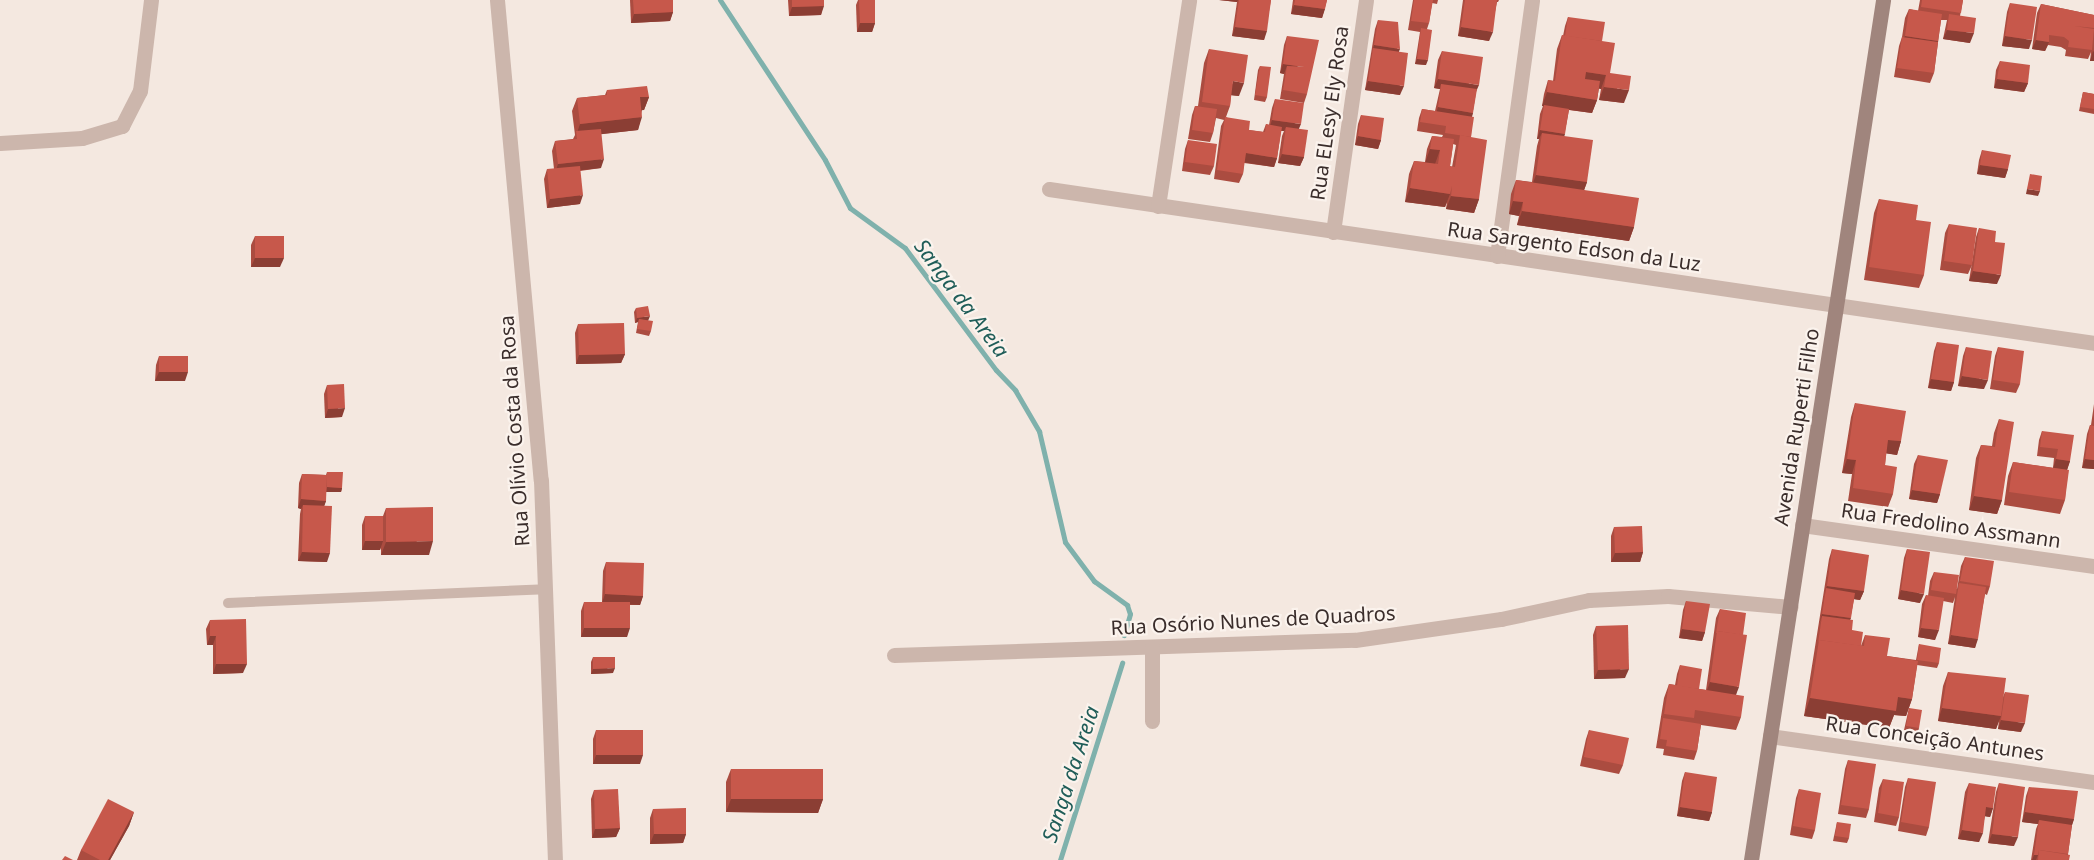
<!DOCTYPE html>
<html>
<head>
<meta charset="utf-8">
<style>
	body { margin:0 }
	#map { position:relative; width:2094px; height:860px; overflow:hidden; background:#f4e8e0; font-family:"Noto Sans",sans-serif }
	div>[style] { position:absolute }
	.stream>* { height:5px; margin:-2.5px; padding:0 2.5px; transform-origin:2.5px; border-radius:2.5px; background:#7fb1ac }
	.service>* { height:10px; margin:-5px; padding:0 5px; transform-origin:5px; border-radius:5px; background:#ccb6ac }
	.minor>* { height:15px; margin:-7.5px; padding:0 7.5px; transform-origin:7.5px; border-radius:7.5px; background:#ccb6ac }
	.secondary>* { height:15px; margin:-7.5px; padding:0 7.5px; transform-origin:7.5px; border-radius:7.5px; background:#a0857d }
	.wall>* { inset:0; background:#ab4c40 }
	.shaded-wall>* { inset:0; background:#8b3e34 }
	.building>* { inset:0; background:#c7584b }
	span { translate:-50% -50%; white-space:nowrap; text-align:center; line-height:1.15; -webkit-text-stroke:4.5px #fbf3ed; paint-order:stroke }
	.street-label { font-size:20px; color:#3a2d2b }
	.water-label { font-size:21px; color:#1f5d58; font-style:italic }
</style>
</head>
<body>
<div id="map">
	<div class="stream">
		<div style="left:720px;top:0;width:191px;rotate:56.7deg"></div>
		<div style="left:825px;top:160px;width:54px;rotate:62.5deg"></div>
		<div style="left:850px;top:208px;width:68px;rotate:36deg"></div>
		<div style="left:905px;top:248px;width:152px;rotate:53.3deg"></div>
		<div style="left:996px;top:370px;width:28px;rotate:46deg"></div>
		<div style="left:1015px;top:390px;width:48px;rotate:59.7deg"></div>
		<div style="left:1039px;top:431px;width:114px;rotate:76.8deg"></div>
		<div style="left:1065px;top:542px;width:49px;rotate:53.4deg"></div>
		<div style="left:1094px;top:581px;width:41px;rotate:36deg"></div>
		<div style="left:1127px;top:605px;width:9px;rotate:72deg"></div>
		<div style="left:1130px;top:614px;width:22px;rotate:106deg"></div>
		<div style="left:1060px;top:860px;width:207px;rotate:-72.5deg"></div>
	</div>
	<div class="service">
		<div style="left:228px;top:603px;width:317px;rotate:-2.5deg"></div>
	</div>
	<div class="minor">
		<div style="left:497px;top:0;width:482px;rotate:84.8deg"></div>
		<div style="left:541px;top:480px;width:380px;rotate:87.9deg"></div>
		<div style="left:0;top:143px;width:82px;rotate:-3.5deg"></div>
		<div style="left:82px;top:138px;width:42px;rotate:-16.7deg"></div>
		<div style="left:122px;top:126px;width:39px;rotate:-63deg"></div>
		<div style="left:140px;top:91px;width:92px;rotate:-83.1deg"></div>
		<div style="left:1049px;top:189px;width:1056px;rotate:8.38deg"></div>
		<div style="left:1158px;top:206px;width:208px;rotate:-81.4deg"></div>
		<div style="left:1333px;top:232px;width:234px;rotate:-81.9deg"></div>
		<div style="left:1497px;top:256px;width:258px;rotate:-82.2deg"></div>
		<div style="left:1802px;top:525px;width:295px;rotate:8deg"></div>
		<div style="left:894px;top:655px;width:461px;rotate:-1.9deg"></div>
		<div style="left:1355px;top:640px;width:148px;rotate:-8.2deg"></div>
		<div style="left:1501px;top:619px;width:90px;rotate:-12.2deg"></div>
		<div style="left:1589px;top:600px;width:79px;rotate:-2.9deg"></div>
		<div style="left:1668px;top:596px;width:123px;rotate:5.1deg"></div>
		<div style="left:1152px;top:721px;width:74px;rotate:-90deg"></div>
		<div style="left:1770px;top:736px;width:327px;rotate:8.1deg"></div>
	</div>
	<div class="secondary">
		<div style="left:1751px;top:860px;width:870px;rotate:-81.27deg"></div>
	</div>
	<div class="wall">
		<div style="clip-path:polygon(630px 0,673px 0,673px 12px,670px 21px,631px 23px)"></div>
		<div style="clip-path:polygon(788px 0,824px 0,821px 15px,789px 16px)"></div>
		<div style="clip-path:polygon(858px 0,875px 0,875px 23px,872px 32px,857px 32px,856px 5px)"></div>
		<div style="clip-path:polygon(1219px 0,1271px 0,1264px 40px,1232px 36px,1237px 2px)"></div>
		<div style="clip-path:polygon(1293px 0,1327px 0,1322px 18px,1291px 14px)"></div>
		<div style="clip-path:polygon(1413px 0,1438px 0,1437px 4px,1432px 3px,1429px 23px,1427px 29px,1426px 65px,1415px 64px,1420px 32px,1408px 30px)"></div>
		<div style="clip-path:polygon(1463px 0,1499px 0,1498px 2px,1497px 2px,1489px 41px,1458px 36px)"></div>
		<div style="clip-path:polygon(1920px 0,1963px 0,1960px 16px,1970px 43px,1943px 39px,1947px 20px,1941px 20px,1934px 73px,1930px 83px,1894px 77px,1899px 46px,1902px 37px,1905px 18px,1909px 9px,1918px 11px)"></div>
		<div style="clip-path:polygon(2010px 3px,2029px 49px,2002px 46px,2007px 12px)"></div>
		<div style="clip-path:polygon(2041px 4px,2094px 15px,2094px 61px,2090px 61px,2091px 52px,2088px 59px,2065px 56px,2066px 50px,2061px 47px,2048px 45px,2045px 51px,2032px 49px,2037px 13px)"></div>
		<div style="clip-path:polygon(1568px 17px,1602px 41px,1610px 73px,1624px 103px,1599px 100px,1601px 89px,1599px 88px,1597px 100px,1592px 113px,1569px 110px,1564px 136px,1587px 182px,1584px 190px,1634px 227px,1629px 241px,1517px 225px,1519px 216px,1509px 214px,1511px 194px,1516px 180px,1532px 182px,1537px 146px,1539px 139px,1537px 139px,1540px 114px,1543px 106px,1542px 106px,1544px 94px,1548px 80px,1553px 81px,1557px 49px,1562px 35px,1563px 36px,1565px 26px)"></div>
		<div style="clip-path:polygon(1378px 20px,1399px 51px,1400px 95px,1365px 90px,1375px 29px)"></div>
		<div style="clip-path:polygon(1287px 36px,1307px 94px,1304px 103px,1280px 99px,1284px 74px,1280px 73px,1284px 45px)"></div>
		<div style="clip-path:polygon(1209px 49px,1239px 96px,1231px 95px,1230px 106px,1226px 117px,1249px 130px,1263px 132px,1266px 124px,1269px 125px,1272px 108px,1275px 99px,1299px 129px,1304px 157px,1300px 166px,1278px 163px,1282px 136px,1284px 131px,1281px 131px,1277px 158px,1274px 167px,1244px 163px,1243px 174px,1239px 183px,1214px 179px,1221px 126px,1224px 120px,1216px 118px,1213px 133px,1210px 142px,1188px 139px,1192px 115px,1195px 106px,1198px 106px,1204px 63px)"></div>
		<div style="clip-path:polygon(evenodd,1442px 51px,1476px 92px,1472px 117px,1471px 137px,1479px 199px,1474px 213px,1446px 209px,1447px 202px,1445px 207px,1405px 202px,1409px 174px,1414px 161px,1425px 162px,1427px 149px,1432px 136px,1442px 137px,1443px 135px,1417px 131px,1419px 118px,1422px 109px,1435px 111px,1440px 89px,1434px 88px,1438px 60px,1442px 51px,1453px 144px,1456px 145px,1452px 167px,1450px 166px,1453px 144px)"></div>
		<div style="clip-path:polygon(2000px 61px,2028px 83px,2024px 92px,1994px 88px,1996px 70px)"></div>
		<div style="clip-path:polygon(1260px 66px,1267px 97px,1265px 102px,1254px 100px,1258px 70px)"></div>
		<div style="clip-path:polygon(607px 90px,649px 97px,644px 110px,642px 110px,638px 130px,601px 134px,601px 168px,580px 171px,580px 204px,547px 208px,544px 179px,547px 169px,554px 169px,552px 151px,555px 141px,573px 139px,575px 135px,572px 111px,577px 98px,605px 95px)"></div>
		<div style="clip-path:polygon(2083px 92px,2094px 94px,2094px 114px,2079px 111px)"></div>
		<div style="clip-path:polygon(1361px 115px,1381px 140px,1378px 149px,1355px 145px,1358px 124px)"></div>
		<div style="clip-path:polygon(1188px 140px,1214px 166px,1210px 175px,1182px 171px,1185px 149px)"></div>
		<div style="clip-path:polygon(1982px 150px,2008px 169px,2005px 178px,1977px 174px,1979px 160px)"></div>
		<div style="clip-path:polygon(1879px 199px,1916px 220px,1924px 275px,1919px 288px,1864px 280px,1874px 213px)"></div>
		<div style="clip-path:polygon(1949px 224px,1972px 265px,1968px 274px,1940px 270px,1945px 233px)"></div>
		<div style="clip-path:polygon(1979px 228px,1995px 242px,1997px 284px,1969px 281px,1976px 237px)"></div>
		<div style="clip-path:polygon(255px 236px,280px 267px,251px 267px,251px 245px)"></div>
		<div style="clip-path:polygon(636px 308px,648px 321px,651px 331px,649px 336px,636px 333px,638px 322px,635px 323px,634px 312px)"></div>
		<div style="clip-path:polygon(578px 324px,625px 354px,621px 363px,576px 364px,575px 333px)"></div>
		<div style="clip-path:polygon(1937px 342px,1954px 382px,1951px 391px,1928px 388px,1934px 351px)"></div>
		<div style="clip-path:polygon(1966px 347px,1984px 389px,1958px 386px,1963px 356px)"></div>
		<div style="clip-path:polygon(1998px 347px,2020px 384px,2016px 393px,1990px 389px,1995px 356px)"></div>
		<div style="clip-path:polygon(159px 356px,185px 381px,155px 381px,156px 365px)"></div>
		<div style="clip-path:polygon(327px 385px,342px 417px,325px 418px,324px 394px)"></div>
		<div style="clip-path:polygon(1855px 403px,1901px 441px,1897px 455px,1886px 453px,1885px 465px,1893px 494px,1888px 507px,1848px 501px,1852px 474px,1842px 473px,1851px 417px)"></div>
		<div style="clip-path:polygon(2094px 404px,2094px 469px,2082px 468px,2087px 434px,2090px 425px,2091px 425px)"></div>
		<div style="clip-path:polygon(1999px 419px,2002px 500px,1997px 514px,1969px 510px,1976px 458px,1981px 445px,1992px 446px,1994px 433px)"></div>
		<div style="clip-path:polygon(2042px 431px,2070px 461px,2067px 470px,2065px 500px,2060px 514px,2004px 505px,2008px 476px,2013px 462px,2053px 468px,2054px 458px,2037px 456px,2039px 440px)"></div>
		<div style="clip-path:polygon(1918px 455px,1940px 494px,1937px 503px,1909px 499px,1914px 464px)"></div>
		<div style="clip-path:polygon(327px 472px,342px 488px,341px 492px,326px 492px,326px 501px,324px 505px,327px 562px,298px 561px,300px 514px,301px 509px,298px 508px,299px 483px,302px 474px,326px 475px)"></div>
		<div style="clip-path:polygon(386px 508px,429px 555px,381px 555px,381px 547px,380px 550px,362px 550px,362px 525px,365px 516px,383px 516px)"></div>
		<div style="clip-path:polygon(1614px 527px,1643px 552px,1640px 562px,1611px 562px,1611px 536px)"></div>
		<div style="clip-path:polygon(1832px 549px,1864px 591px,1860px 600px,1854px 599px,1850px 620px,1852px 630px,1861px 646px,1865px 635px,1887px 656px,1916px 660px,1919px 644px,1939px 663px,1937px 668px,1917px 665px,1912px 699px,1906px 716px,1894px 715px,1889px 728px,1804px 716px,1829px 559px)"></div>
		<div style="clip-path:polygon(1907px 549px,1920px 603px,1898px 599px,1904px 558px)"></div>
		<div style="clip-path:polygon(1965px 557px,1990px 586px,1987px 595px,1985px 594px,1975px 648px,1948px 644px,1955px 597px,1953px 603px,1943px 601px,1935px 640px,1918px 637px,1922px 604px,1926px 595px,1928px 596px,1930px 581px,1934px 572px,1957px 589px,1961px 566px)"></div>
		<div style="clip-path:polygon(606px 562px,643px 596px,640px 605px,630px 605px,627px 637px,581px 637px,581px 611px,584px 602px,602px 602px,603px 571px)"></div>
		<div style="clip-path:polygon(1686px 601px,1705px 632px,1702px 641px,1679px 638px,1683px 610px)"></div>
		<div style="clip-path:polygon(1720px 609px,1743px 635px,1736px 695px,1741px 717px,1736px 730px,1701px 725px,1697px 751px,1694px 760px,1663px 755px,1664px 749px,1656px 748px,1664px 698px,1669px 684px,1675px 685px,1677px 674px,1680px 665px,1699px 689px,1706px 690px,1716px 618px)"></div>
		<div style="clip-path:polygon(210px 620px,243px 673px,213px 674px,213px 645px,207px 645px,206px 629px)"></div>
		<div style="clip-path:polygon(1596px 626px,1625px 678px,1594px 679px,1593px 635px)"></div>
		<div style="clip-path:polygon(593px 657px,613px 673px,591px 674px,591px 662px)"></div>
		<div style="clip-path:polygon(1948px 672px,2003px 697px,2005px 692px,2021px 732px,1998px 729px,1999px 720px,1996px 729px,1938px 721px,1943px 686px)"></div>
		<div style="clip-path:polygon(1909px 708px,1919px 728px,1918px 732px,1904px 730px)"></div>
		<div style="clip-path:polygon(596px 730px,640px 764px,593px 764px,593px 739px)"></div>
		<div style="clip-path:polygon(1589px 730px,1623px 765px,1619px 774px,1580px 766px,1586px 739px)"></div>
		<div style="clip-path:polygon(1848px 760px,1869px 809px,1866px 818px,1838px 814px,1845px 769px)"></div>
		<div style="clip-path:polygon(731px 769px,823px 799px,818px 813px,726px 812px,726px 782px)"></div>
		<div style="clip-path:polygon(1685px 772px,1712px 812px,1709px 821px,1677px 816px,1682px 781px)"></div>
		<div style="clip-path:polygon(1908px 778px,1929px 827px,1926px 836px,1898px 831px,1905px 787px)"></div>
		<div style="clip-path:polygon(1883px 779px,1899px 817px,1896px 826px,1874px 822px,1879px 788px)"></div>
		<div style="clip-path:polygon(1969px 783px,1993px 808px,1990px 817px,1985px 816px,1979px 842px,1958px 839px,1965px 792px)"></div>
		<div style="clip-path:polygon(1999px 783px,2014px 846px,1988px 843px,1996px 792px)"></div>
		<div style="clip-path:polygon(2029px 787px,2074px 819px,2072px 825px,2068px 854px,2069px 860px,2031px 860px,2036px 829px,2038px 824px,2022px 822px,2026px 796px)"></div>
		<div style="clip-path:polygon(1799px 789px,1815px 830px,1812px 839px,1790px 835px,1796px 798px)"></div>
		<div style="clip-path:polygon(594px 790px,620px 828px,616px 837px,592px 838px,591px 799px)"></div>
		<div style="clip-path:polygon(653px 809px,686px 834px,683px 843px,650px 844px,650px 818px)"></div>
		<div style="clip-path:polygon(134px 812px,129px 826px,110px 860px,77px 860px,81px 850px)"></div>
		<div style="clip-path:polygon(1837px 822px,1849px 838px,1847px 843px,1833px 841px)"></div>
	</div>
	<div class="shaded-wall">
		<div style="clip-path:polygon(1219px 0,1238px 0,1237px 2px)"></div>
		<div style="clip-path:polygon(1294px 5px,1325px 9px,1322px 18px,1291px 14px)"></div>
		<div style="clip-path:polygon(824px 6px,821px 15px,789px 16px,792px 7px)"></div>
		<div style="clip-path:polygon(673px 12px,670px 21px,631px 23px,634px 14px)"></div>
		<div style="clip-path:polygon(860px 23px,875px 23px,872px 32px,857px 32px)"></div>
		<div style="clip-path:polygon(1235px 27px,1267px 31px,1264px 40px,1232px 36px)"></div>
		<div style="clip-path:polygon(1461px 27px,1493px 32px,1489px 41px,1458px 36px)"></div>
		<div style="clip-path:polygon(1947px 30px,1974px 33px,1970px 43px,1943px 39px)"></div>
		<div style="clip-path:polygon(1905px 36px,1938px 41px,1934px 50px,1901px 45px)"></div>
		<div style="clip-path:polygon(2005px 36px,2032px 40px,2029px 49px,2002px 46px)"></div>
		<div style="clip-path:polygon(2036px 40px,2049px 42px,2045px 51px,2032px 49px)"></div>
		<div style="clip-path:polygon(1374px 45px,1400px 49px,1396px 58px,1373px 49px)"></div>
		<div style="clip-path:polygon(2093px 51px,2094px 52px,2094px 61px,2090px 61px)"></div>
		<div style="clip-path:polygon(1417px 59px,1428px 60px,1426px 65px,1415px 64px)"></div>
		<div style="clip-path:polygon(1283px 64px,1304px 67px,1287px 66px,1284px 74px,1280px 73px)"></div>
		<div style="clip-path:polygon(1586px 72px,1606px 75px,1601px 89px,1581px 86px)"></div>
		<div style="clip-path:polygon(1438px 79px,1479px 85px,1475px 94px,1441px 84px,1440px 89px,1434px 88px)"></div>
		<div style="clip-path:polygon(1997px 79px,2028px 83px,2024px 92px,1994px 88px)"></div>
		<div style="clip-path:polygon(1233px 81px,1244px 83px,1239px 96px,1229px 95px)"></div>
		<div style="clip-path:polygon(1368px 81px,1404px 86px,1400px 95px,1365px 90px)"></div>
		<div style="clip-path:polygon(1604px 87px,1629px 90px,1624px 103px,1599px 100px)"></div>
		<div style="clip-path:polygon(1547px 92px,1597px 100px,1592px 113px,1542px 106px)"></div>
		<div style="clip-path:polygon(640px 97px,649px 97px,644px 110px,635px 111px)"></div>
		<div style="clip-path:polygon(1438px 107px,1473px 113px,1470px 122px,1435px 117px)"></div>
		<div style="clip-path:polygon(642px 117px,638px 130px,577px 137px,577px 133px,580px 124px)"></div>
		<div style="clip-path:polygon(1272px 120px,1301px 124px,1297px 133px,1286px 127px,1284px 131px,1269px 129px)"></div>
		<div style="clip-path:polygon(1540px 130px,1565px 134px,1562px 143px,1542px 133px,1539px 139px,1537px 139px)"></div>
		<div style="clip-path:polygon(1358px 136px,1381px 140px,1378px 149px,1355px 145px)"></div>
		<div style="clip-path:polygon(1430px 149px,1440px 150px,1435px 164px,1425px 163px)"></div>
		<div style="clip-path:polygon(1246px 153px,1277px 158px,1274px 167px,1242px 162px)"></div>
		<div style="clip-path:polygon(1282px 154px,1304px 157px,1300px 166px,1278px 163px)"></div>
		<div style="clip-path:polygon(604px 159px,601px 168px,555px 173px,558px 164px)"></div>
		<div style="clip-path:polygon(1980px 165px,2008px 169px,2005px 178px,1977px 174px)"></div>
		<div style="clip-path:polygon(1536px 175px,1587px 182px,1582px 196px,1531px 188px)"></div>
		<div style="clip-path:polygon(1410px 188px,1450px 194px,1445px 207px,1405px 202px)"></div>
		<div style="clip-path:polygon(2027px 189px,2040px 191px,2038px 196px,2026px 194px)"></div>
		<div style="clip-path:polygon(583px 195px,580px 204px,547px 208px,550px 199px)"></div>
		<div style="clip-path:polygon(1451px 196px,1479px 199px,1474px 213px,1446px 209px)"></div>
		<div style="clip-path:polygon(1513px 201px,1523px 202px,1519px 216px,1509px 214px)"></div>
		<div style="clip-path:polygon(1522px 211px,1634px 227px,1629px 241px,1517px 225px)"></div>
		<div style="clip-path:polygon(255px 258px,284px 258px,280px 267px,251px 267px)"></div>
		<div style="clip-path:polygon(1973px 271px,2001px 275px,1997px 284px,1969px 281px)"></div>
		<div style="clip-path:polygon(650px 316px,648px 321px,639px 319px,638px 322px,635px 323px,637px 318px)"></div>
		<div style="clip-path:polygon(625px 354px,621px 363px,576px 364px,579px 355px)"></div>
		<div style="clip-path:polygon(159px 372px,188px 372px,185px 381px,155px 381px)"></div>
		<div style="clip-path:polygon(1962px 376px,1988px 380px,1984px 389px,1958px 386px)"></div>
		<div style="clip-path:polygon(1931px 379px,1954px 382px,1951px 391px,1928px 388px)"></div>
		<div style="clip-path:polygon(345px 408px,342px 417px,325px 418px,328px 409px)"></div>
		<div style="clip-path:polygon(1888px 440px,1901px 441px,1897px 455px,1883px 453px)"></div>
		<div style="clip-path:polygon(1847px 459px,1856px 460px,1852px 474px,1842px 473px)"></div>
		<div style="clip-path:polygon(2056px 459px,2070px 461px,2067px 470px,2053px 468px)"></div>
		<div style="clip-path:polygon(2085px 459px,2094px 460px,2094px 469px,2082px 468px)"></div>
		<div style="clip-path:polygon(327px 487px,342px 488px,341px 492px,326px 492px)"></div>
		<div style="clip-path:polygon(1912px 490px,1940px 494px,1937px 503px,1909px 499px)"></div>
		<div style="clip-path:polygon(1974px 496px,2002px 500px,1997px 514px,1969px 510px)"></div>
		<div style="clip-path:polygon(301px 499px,326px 501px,323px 510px,303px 505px,301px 509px,298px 508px)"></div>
		<div style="clip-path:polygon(365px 541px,383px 541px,380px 550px,362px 550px)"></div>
		<div style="clip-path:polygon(433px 541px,429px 555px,381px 555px,386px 542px)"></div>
		<div style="clip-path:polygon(302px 552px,330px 553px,327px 562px,298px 561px)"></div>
		<div style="clip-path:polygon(1643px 552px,1640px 562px,1611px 562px,1615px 553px)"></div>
		<div style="clip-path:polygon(1827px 586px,1864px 591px,1860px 600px,1825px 595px,1826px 588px,1823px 595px)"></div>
		<div style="clip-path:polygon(1901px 590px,1924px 594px,1920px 603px,1898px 599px)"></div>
		<div style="clip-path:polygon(605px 594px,643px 596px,640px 605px,602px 603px)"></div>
		<div style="clip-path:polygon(1822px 614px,1851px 618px,1847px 627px,1822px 616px,1819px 624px)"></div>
		<div style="clip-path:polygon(584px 628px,630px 628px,627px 637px,581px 637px)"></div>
		<div style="clip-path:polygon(1921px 628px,1939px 630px,1935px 640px,1918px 637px)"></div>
		<div style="clip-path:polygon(1682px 629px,1705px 632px,1702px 641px,1679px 638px)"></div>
		<div style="clip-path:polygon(1951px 635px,1978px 639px,1975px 648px,1948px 644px)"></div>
		<div style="clip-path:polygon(210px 636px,216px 636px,213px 645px,207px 645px)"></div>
		<div style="clip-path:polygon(216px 664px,247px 664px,243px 673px,213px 674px)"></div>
		<div style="clip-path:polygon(615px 668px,613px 673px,591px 674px,593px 669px)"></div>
		<div style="clip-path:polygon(1629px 669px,1625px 678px,1594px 679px,1598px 670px)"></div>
		<div style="clip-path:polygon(1710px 682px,1739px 687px,1734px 700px,1705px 696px)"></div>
		<div style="clip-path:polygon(1898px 697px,1912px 699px,1906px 716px,1894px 715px,1889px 728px,1804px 716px,1810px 698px)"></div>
		<div style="clip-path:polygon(1942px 708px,2001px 716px,1996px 729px,1938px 721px)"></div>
		<div style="clip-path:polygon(2001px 720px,2025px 723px,2021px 732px,1998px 729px)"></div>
		<div style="clip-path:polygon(596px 755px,643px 755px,640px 764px,593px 764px)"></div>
		<div style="clip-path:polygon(731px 799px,823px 799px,818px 813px,726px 812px)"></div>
		<div style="clip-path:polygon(1680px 807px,1712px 812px,1709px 821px,1677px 816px)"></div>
		<div style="clip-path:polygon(1986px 807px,1993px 808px,1990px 817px,1983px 816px)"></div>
		<div style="clip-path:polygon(134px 812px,129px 826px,110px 860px,108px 860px)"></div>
		<div style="clip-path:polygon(2025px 812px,2074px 819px,2071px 828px,2039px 820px,2038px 824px,2022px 822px)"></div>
		<div style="clip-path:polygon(620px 828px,616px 837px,592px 838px,595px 829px)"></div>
		<div style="clip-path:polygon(1962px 830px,1983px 833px,1979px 842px,1958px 839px)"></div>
		<div style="clip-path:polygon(654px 834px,686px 834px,683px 843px,650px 844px)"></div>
		<div style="clip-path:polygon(1992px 834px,2018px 837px,2014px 846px,1988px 843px)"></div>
		<div style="clip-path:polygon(2034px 855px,2038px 855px,2036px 860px,2032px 860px)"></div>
	</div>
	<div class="building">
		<div style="clip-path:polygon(633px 0,673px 0,673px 12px,634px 14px)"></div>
		<div style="clip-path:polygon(792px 0,824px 0,824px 6px,792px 7px)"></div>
		<div style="clip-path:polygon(859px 0,875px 0,875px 23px,860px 23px)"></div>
		<div style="clip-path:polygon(1239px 0,1271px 0,1267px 31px,1235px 27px)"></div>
		<div style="clip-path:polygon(1295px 0,1327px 0,1325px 9px,1294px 5px)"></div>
		<div style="clip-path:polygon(1414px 0,1433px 0,1429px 23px,1411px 21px)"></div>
		<div style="clip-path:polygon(1465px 0,1497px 0,1493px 32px,1461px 27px)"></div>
		<div style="clip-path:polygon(1922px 0,1963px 0,1961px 13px,1921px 7px)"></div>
		<div style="clip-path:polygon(2010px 3px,2037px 7px,2032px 40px,2005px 36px)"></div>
		<div style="clip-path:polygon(2041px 4px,2094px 15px,2094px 28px,2074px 26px,2094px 29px,2092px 50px,2068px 47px,2069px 41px,2064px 37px,2049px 35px,2049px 42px,2036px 40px)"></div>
		<div style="clip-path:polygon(1909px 9px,1942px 14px,1938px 41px,1905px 36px)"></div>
		<div style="clip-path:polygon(1949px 14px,1976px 18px,1974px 33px,1947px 30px)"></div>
		<div style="clip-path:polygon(1568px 17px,1605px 22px,1602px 41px,1565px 36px)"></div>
		<div style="clip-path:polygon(1378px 20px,1398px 22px,1400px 49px,1374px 45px)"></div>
		<div style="clip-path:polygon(1421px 28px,1432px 30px,1428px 60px,1417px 59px)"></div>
		<div style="clip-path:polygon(1562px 35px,1615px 43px,1610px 73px,1631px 76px,1629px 90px,1604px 87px,1606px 75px,1586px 72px,1585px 79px,1600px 81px,1597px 100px,1547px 92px,1548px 80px,1555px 81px)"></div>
		<div style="clip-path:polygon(1287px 36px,1319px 40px,1307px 94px,1283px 90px,1287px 66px,1304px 67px,1283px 64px)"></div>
		<div style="clip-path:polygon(1902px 37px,1938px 42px,1934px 73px,1897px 68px)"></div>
		<div style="clip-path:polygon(1373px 48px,1408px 53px,1404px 86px,1368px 81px)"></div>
		<div style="clip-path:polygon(1209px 49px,1248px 55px,1244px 83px,1233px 81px,1230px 106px,1202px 102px)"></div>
		<div style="clip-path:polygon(1442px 51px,1483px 57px,1479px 85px,1438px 79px)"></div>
		<div style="clip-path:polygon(2000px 61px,2030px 65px,2028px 83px,1997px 79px)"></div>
		<div style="clip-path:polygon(1260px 66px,1271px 67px,1267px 97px,1255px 95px)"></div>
		<div style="clip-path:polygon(1441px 84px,1477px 89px,1473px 113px,1438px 107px)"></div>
		<div style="clip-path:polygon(647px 86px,649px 97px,640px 97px,642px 117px,580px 124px,577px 98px,607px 95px,607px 90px)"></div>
		<div style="clip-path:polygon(2083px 92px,2094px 94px,2094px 109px,2080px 107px)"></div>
		<div style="clip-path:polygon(1275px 99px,1304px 103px,1301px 124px,1272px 120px)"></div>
		<div style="clip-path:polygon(1544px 105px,1569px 109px,1565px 134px,1540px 130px)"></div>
		<div style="clip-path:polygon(1195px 106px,1217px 109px,1213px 133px,1192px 130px)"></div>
		<div style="clip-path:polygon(1422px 109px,1474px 117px,1471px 137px,1445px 133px,1446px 126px,1420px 122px)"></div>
		<div style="clip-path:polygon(1361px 115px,1384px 118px,1381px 140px,1358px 136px)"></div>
		<div style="clip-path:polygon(1225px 117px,1250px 121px,1249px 130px,1265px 132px,1266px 124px,1282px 127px,1277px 158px,1246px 153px,1243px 174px,1217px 170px)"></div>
		<div style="clip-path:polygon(1286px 127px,1308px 130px,1304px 157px,1282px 154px)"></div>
		<div style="clip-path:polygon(601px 129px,604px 159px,558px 164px,555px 141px,577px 139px,576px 131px)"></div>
		<div style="clip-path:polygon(1542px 133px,1593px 140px,1587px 182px,1536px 175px)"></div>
		<div style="clip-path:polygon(1460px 135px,1487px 140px,1479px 199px,1451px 196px,1452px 186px,1450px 194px,1410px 188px,1414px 161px,1438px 164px,1440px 150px,1430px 149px,1432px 136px,1454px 139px,1450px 166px,1455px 167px)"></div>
		<div style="clip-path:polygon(1188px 140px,1217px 144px,1214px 166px,1185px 162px)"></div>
		<div style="clip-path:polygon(1982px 150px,2011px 155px,2008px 169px,1980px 165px)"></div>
		<div style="clip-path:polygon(580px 166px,583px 195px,550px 199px,547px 169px)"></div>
		<div style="clip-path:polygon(2030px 174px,2042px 176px,2040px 191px,2027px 189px)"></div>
		<div style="clip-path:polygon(1516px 180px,1639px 198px,1634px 227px,1522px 211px,1523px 202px,1513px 201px)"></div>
		<div style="clip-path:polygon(1879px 199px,1918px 205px,1916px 220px,1931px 222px,1924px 275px,1869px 267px)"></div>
		<div style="clip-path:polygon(1949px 224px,1977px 228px,1972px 265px,1944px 261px)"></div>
		<div style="clip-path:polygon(1979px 228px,1996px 231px,1995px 242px,2005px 243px,2001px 275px,1973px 271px)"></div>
		<div style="clip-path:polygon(255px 236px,284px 236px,284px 258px,255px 258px)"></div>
		<div style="clip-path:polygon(648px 306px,650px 316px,637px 318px,636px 308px)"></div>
		<div style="clip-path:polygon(639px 319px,653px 321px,651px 331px,637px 329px)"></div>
		<div style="clip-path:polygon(624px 323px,625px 354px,579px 355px,578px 324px)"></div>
		<div style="clip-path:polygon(1937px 342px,1959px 345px,1954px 382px,1931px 379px)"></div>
		<div style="clip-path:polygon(1966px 347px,1992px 351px,1988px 380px,1962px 376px)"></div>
		<div style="clip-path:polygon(1998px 347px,2024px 351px,2020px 384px,1993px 380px)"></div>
		<div style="clip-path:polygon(159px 356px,188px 356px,188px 372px,159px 372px)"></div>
		<div style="clip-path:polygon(344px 384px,345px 408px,328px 409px,327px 385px)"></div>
		<div style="clip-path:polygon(1855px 403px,1906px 411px,1901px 441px,1888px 440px,1885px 465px,1897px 467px,1893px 494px,1853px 488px,1856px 460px,1847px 459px)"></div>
		<div style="clip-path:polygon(1999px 419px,2014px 422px,2002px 500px,1974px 496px,1981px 445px,1995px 447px)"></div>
		<div style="clip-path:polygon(2090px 425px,2094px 426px,2094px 460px,2085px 459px)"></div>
		<div style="clip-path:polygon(2042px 431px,2074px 435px,2070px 461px,2056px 459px,2058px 449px,2040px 447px)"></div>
		<div style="clip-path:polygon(1918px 455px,1948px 460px,1940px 494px,1912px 490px)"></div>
		<div style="clip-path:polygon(2013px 462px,2069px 470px,2065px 500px,2009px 492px)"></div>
		<div style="clip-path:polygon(327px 472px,343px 472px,342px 488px,327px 487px)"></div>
		<div style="clip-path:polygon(302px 474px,327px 475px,326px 501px,301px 499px)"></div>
		<div style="clip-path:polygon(303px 505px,332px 506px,330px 553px,302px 552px)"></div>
		<div style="clip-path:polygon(433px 507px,433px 541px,386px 542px,386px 508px)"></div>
		<div style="clip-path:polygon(365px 516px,383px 516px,383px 541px,365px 541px)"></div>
		<div style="clip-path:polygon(1642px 526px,1643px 552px,1615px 553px,1614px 527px)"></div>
		<div style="clip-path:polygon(1832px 549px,1869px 555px,1864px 591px,1827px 586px)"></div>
		<div style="clip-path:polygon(1907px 549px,1930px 552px,1924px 594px,1901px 590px)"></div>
		<div style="clip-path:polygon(1965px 557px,1994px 561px,1990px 586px,1960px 581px)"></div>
		<div style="clip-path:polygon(606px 562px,644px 563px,643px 596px,605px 594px)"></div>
		<div style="clip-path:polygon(1934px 572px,1959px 575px,1956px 594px,1931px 590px)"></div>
		<div style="clip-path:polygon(1959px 583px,1986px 587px,1978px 639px,1951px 635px)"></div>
		<div style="clip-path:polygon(1826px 588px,1855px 593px,1851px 618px,1822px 614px)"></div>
		<div style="clip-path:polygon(1926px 595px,1944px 598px,1939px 630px,1921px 628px)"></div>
		<div style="clip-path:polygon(1686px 601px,1710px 604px,1705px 632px,1682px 629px)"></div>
		<div style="clip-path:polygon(584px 602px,630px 602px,630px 628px,584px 628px)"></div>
		<div style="clip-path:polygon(1720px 609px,1746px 613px,1743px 635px,1717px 631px,1717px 633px,1716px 633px)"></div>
		<div style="clip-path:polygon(1822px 616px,1853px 620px,1852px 630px,1863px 632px,1861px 646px,1819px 640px,1818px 643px)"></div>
		<div style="clip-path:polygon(246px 619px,247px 664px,216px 664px,216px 636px,210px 636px,210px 620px)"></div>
		<div style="clip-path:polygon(1628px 625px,1629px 669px,1598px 670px,1596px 626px)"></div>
		<div style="clip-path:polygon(1717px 631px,1747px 635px,1739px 687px,1710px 682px)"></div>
		<div style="clip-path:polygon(1865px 635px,1890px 638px,1887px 656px,1918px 661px,1912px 699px,1898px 697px,1896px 711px,1810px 698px,1819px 640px,1864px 646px)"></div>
		<div style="clip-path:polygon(1919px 644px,1941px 648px,1939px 663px,1917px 660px)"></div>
		<div style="clip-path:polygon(593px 657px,615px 657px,615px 668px,593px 669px)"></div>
		<div style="clip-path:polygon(1680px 665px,1702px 669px,1699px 689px,1677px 686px)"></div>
		<div style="clip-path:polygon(1948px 672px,2006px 678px,2001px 716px,1942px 708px)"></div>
		<div style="clip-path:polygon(1669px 684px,1744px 696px,1741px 717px,1695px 710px,1694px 718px,1664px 714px)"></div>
		<div style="clip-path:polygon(2005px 692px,2029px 695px,2025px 723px,2001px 720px)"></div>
		<div style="clip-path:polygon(1909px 708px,1922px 710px,1919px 728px,1906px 726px)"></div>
		<div style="clip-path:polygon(1663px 718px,1701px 724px,1697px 751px,1666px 746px,1667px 740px,1660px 739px)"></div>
		<div style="clip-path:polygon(596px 730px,643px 730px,643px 755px,596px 755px)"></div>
		<div style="clip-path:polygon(1589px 730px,1629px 738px,1623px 765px,1584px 757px)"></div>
		<div style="clip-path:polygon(1848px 760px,1876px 764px,1869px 809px,1841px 805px)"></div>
		<div style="clip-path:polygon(731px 769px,823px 769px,823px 799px,731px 799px)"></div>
		<div style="clip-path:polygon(1685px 772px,1717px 777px,1712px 812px,1680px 807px)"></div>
		<div style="clip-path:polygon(1908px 778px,1936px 782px,1929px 827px,1901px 822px)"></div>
		<div style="clip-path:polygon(1883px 779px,1904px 782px,1899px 817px,1878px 813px)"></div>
		<div style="clip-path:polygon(1969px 783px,1996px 787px,1993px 808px,1986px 807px,1983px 833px,1962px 830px)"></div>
		<div style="clip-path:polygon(1999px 783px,2025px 787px,2018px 837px,1992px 834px)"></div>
		<div style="clip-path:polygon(2029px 787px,2078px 791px,2074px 819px,2025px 812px)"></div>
		<div style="clip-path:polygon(618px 789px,620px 828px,595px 829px,594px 790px)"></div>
		<div style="clip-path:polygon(1799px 789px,1821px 793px,1815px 830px,1793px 826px)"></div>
		<div style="clip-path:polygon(108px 799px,134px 812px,108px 860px,100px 860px,81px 850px)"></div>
		<div style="clip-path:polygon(686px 808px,686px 834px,654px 834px,653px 809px)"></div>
		<div style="clip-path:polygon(2039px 820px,2072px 825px,2068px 854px,2039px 850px,2038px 855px,2034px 855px)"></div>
		<div style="clip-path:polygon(1837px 822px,1851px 824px,1849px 838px,1835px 836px)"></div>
		<div style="clip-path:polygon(2039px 850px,2070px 855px,2069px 860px,2038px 860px)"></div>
		<div style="clip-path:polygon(65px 856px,73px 860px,62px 860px)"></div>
	</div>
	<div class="street-label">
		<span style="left:1329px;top:113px;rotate:-82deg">Rua ELesy Ely Rosa</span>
		<span style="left:1574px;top:246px;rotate:8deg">Rua Sargento Edson da Luz</span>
		<span style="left:1796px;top:427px;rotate:-81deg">Avenida Ruperti Filho</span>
		<span style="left:514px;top:431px;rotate:-94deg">Rua Olívio Costa da Rosa</span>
		<span style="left:1951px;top:525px;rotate:8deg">Rua Fredolino Assmann</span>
		<span style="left:1253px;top:620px;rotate:-3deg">Rua Osório Nunes de Quadros</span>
		<span style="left:1935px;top:738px;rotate:8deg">Rua Conceição Antunes</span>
	</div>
	<div class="water-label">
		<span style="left:962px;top:298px;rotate:53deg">Sanga da Areia</span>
		<span style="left:1070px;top:774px;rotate:-72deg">Sanga da Areia</span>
	</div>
</div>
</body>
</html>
